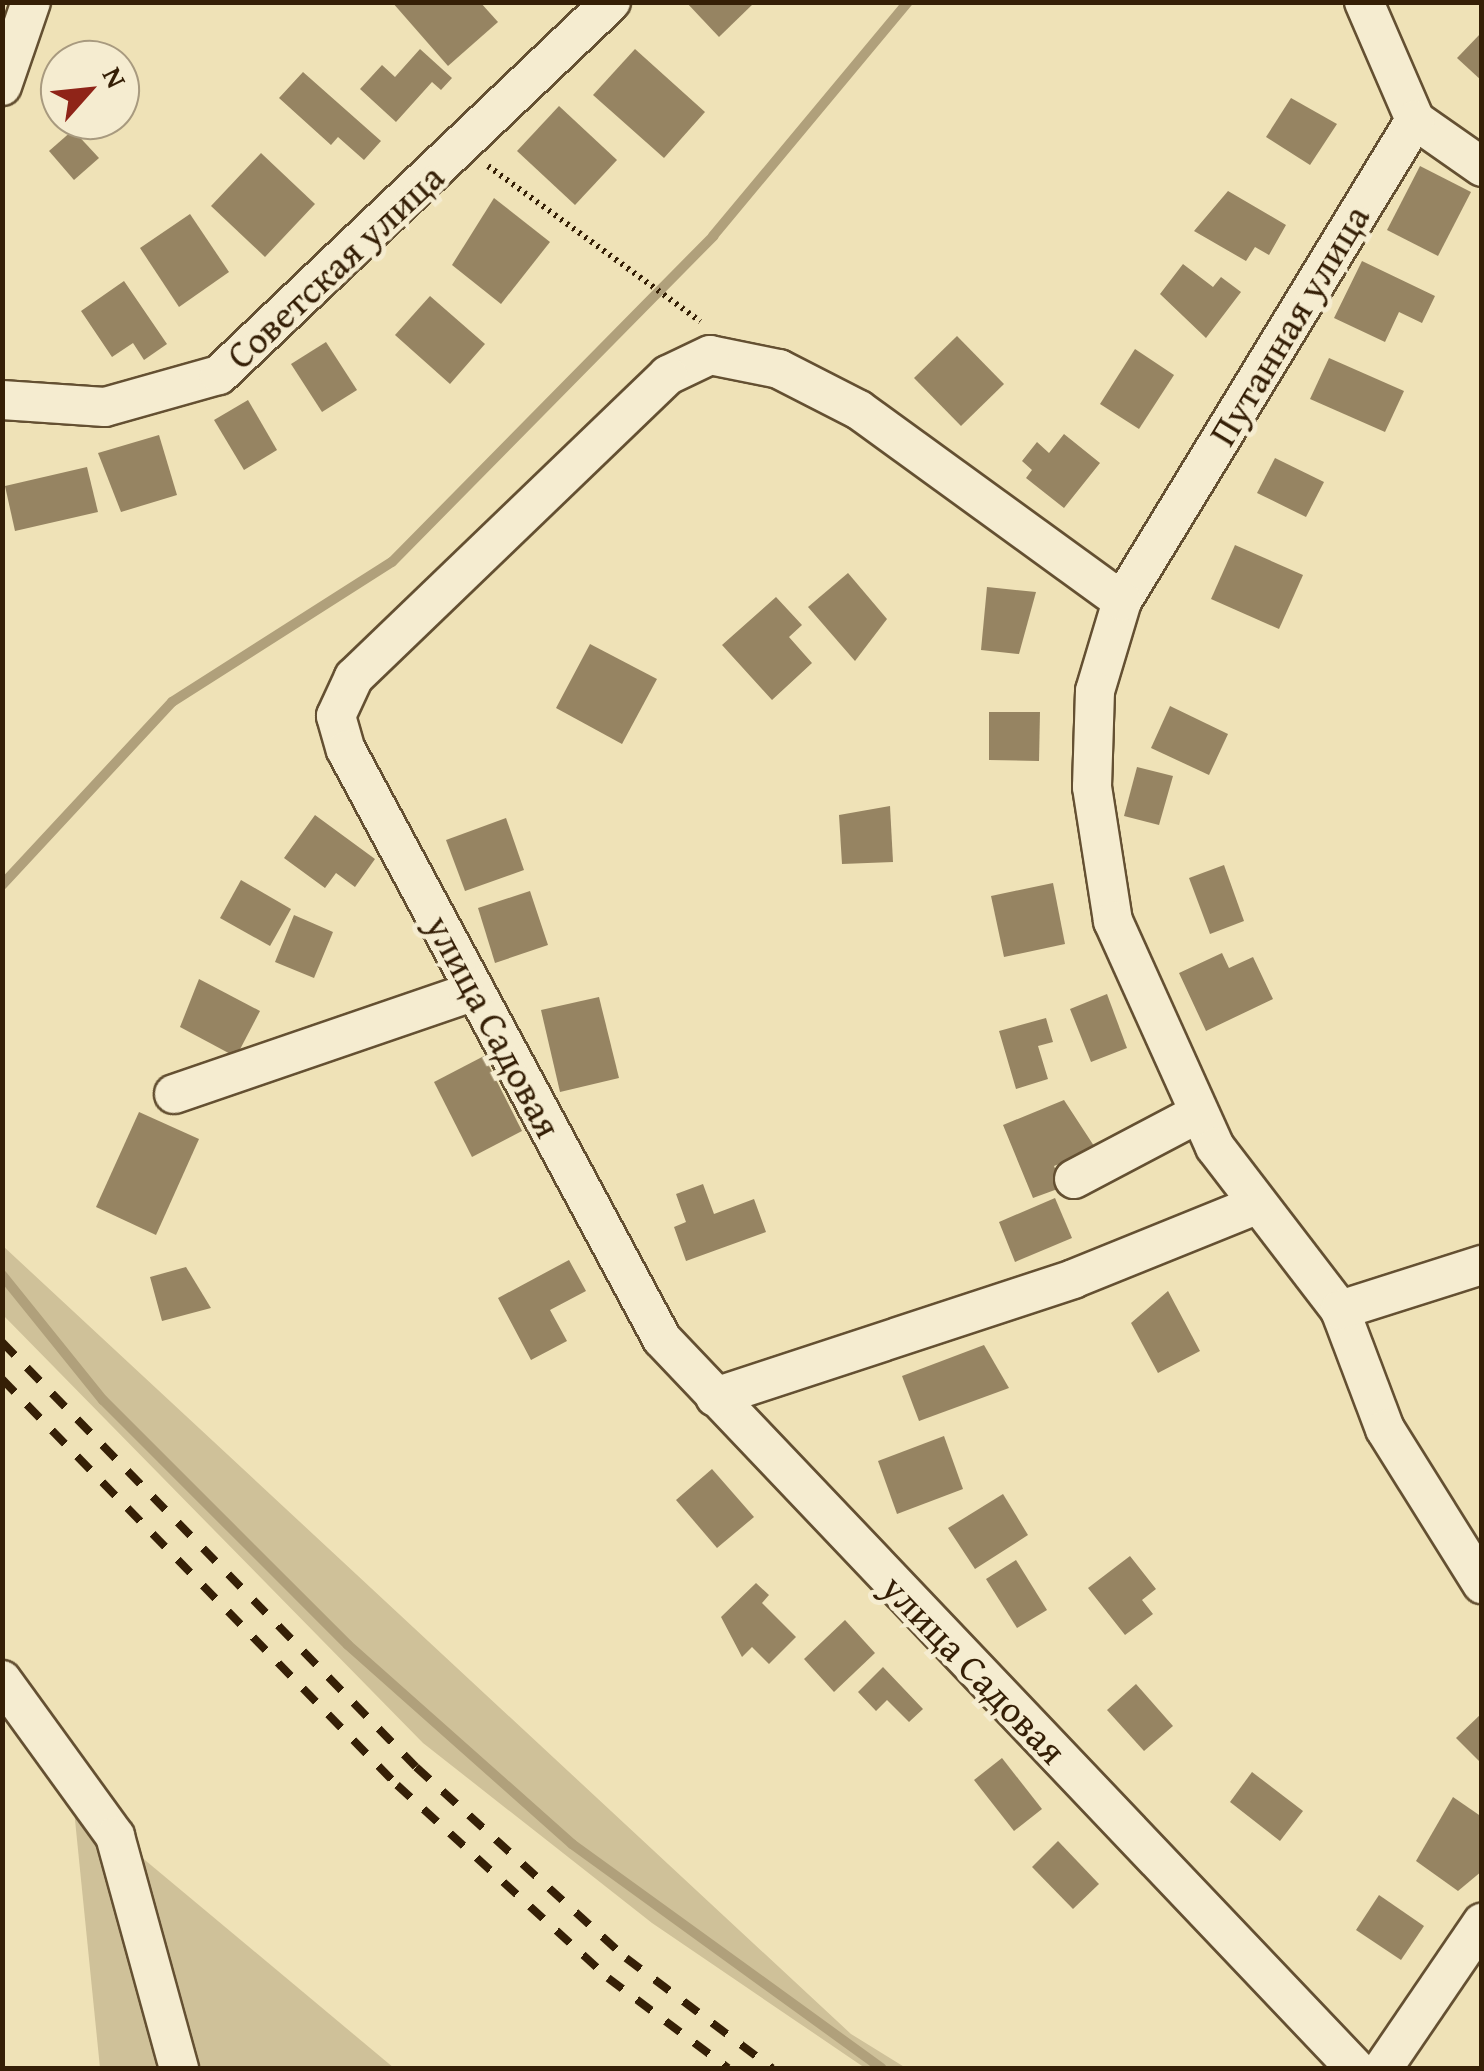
<!DOCTYPE html>
<html>
<head>
<meta charset="utf-8">
<style>
	body { margin:0 }
	#map { position:relative; width:1484px; height:2071px; overflow:hidden; background:#efe2b7; font-family:"Gentium Book Plus",serif }
	div>[style] { position:absolute }
	.green>* { inset:0; background:#cfc199 }
	.stream>* { height:10px; margin:-5px; padding:0 5px; transform-origin:5px; border-radius:5px; background:#b0a07b }
	.building>* { inset:0; background:#968462 }
	.path>* { height:6px; margin-top:-3px; transform-origin:0; background:repeating-linear-gradient(90deg,#351f06 0 2.5px,transparent 0 7.5px) }
	.roads { filter:drop-shadow(2px 0 #645032) drop-shadow(-2px 0 #645032) drop-shadow(0 2px #645032) drop-shadow(0 -2px #645032) }
	.minor>* { height:38px; margin:-19px; padding:0 19px; transform-origin:19px; border-radius:19px; background:#f5ecd0 }
	.rail>* { height:8px; margin-top:-4px; transform-origin:0; background:repeating-linear-gradient(90deg,#351f06 0 18px,transparent 0 36px) }
	span { translate:-50% -50%; white-space:nowrap; text-align:center; line-height:1.15; -webkit-text-stroke:10px #f5ecd0; paint-order:stroke }
	.street-label { font-size:38px; color:#351f06 }
	.frame { position:absolute; inset:0; border:5px solid #351f06; pointer-events:none }
	.north { position:absolute; left:40px; top:40px; width:100px; height:100px; box-sizing:border-box; background:#f5ecd0; border:2px solid #a89a7f; border-radius:50%; rotate:63deg; font-size:28px; font-weight:700; line-height:40px; text-align:center; color:#351f06 }
	.north::after { content:''; display:block; margin:auto; width:35px; height:45px; background:#8f2418; clip-path:polygon(50% 0,100% 100%,50% 72%,0 100%) }
</style>
</head>
<body>
<div id="map">
	<div class="green">
		<div style="clip-path:polygon(3px 1246px,851px 2034px,906px 2068px,865px 2068px,652px 1923px,423px 1743px,3px 1315px)"></div>
		<div style="clip-path:polygon(73px 1800px,394px 2068px,100px 2068px)"></div>
	</div>
	<div class="stream">
		<div style="left:2px;top:885px;width:250px;rotate:-47.1deg"></div>
		<div style="left:172px;top:702px;width:261px;rotate:-32.5deg"></div>
		<div style="left:392px;top:562px;width:458px;rotate:-45.4deg"></div>
		<div style="left:713px;top:236px;width:305px;rotate:-50.2deg"></div>
		<div style="left:2px;top:1275px;width:161px;rotate:51.1deg"></div>
		<div style="left:103px;top:1400px;width:346px;rotate:45deg"></div>
		<div style="left:348px;top:1645px;width:300px;rotate:41.6deg"></div>
		<div style="left:572px;top:1844px;width:382px;rotate:35.9deg"></div>
	</div>
	<div class="building">
		<div style="clip-path:polygon(392px 2px,480px 2px,498px 22px,448px 66px)"></div>
		<div style="clip-path:polygon(686px 2px,755px 2px,719px 37px)"></div>
		<div style="clip-path:polygon(1482px 32px,1482px 81px,1457px 58px)"></div>
		<div style="clip-path:polygon(420px 49px,452px 78px,441px 90px,432px 82px,396px 122px,360px 89px,382px 65px,395px 77px)"></div>
		<div style="clip-path:polygon(635px 49px,705px 112px,664px 158px,593px 95px)"></div>
		<div style="clip-path:polygon(303px 72px,381px 141px,364px 160px,338px 137px,331px 145px,279px 98px)"></div>
		<div style="clip-path:polygon(1291px 98px,1337px 124px,1310px 165px,1266px 137px)"></div>
		<div style="clip-path:polygon(559px 106px,617px 160px,575px 205px,517px 151px)"></div>
		<div style="clip-path:polygon(73px 130px,99px 158px,74px 180px,49px 151px)"></div>
		<div style="clip-path:polygon(261px 153px,315px 204px,265px 257px,211px 206px)"></div>
		<div style="clip-path:polygon(1420px 166px,1471px 192px,1438px 256px,1387px 230px)"></div>
		<div style="clip-path:polygon(1228px 191px,1286px 225px,1269px 255px,1255px 247px,1246px 261px,1194px 231px)"></div>
		<div style="clip-path:polygon(494px 198px,550px 242px,501px 304px,452px 265px)"></div>
		<div style="clip-path:polygon(190px 214px,229px 272px,179px 307px,140px 248px)"></div>
		<div style="clip-path:polygon(1362px 261px,1435px 296px,1422px 323px,1399px 312px,1385px 342px,1334px 318px)"></div>
		<div style="clip-path:polygon(1183px 264px,1213px 287px,1221px 277px,1241px 292px,1206px 338px,1160px 294px)"></div>
		<div style="clip-path:polygon(124px 281px,167px 344px,144px 360px,133px 343px,112px 357px,81px 311px)"></div>
		<div style="clip-path:polygon(430px 296px,485px 344px,450px 384px,395px 335px)"></div>
		<div style="clip-path:polygon(957px 336px,1004px 384px,961px 426px,914px 378px)"></div>
		<div style="clip-path:polygon(326px 342px,357px 390px,322px 412px,291px 364px)"></div>
		<div style="clip-path:polygon(1135px 349px,1174px 375px,1139px 429px,1100px 404px)"></div>
		<div style="clip-path:polygon(1329px 358px,1404px 391px,1385px 432px,1310px 399px)"></div>
		<div style="clip-path:polygon(248px 400px,277px 450px,244px 470px,214px 420px)"></div>
		<div style="clip-path:polygon(1064px 434px,1100px 463px,1064px 508px,1026px 478px,1032px 470px,1022px 461px,1037px 442px,1049px 453px)"></div>
		<div style="clip-path:polygon(159px 435px,177px 495px,121px 512px,98px 453px)"></div>
		<div style="clip-path:polygon(1275px 458px,1324px 482px,1306px 517px,1257px 493px)"></div>
		<div style="clip-path:polygon(87px 467px,98px 512px,15px 531px,5px 486px)"></div>
		<div style="clip-path:polygon(1235px 545px,1303px 575px,1279px 629px,1211px 599px)"></div>
		<div style="clip-path:polygon(848px 573px,887px 619px,855px 661px,808px 607px)"></div>
		<div style="clip-path:polygon(987px 587px,1036px 592px,1019px 654px,981px 650px)"></div>
		<div style="clip-path:polygon(776px 597px,802px 625px,789px 637px,812px 663px,772px 700px,722px 645px)"></div>
		<div style="clip-path:polygon(590px 644px,657px 679px,622px 744px,556px 708px)"></div>
		<div style="clip-path:polygon(1170px 706px,1228px 734px,1209px 775px,1151px 748px)"></div>
		<div style="clip-path:polygon(989px 712px,1040px 712px,1039px 761px,989px 760px)"></div>
		<div style="clip-path:polygon(1137px 767px,1173px 776px,1159px 825px,1124px 816px)"></div>
		<div style="clip-path:polygon(890px 806px,893px 862px,842px 864px,839px 815px)"></div>
		<div style="clip-path:polygon(315px 815px,375px 859px,355px 887px,336px 873px,325px 888px,284px 858px)"></div>
		<div style="clip-path:polygon(506px 818px,524px 870px,465px 891px,446px 840px)"></div>
		<div style="clip-path:polygon(1224px 865px,1244px 921px,1210px 934px,1189px 878px)"></div>
		<div style="clip-path:polygon(241px 880px,291px 909px,270px 946px,220px 918px)"></div>
		<div style="clip-path:polygon(1053px 883px,1065px 944px,1004px 957px,991px 896px)"></div>
		<div style="clip-path:polygon(530px 891px,548px 945px,495px 963px,478px 908px)"></div>
		<div style="clip-path:polygon(294px 915px,333px 932px,314px 978px,275px 962px)"></div>
		<div style="clip-path:polygon(1222px 953px,1229px 968px,1253px 957px,1273px 999px,1206px 1031px,1179px 973px)"></div>
		<div style="clip-path:polygon(199px 979px,260px 1011px,236px 1057px,180px 1027px)"></div>
		<div style="clip-path:polygon(1107px 994px,1127px 1048px,1091px 1062px,1070px 1009px)"></div>
		<div style="clip-path:polygon(599px 997px,619px 1078px,560px 1092px,541px 1010px)"></div>
		<div style="clip-path:polygon(1046px 1018px,1053px 1042px,1038px 1046px,1048px 1079px,1016px 1089px,999px 1031px)"></div>
		<div style="clip-path:polygon(484px 1056px,522px 1131px,472px 1157px,434px 1082px)"></div>
		<div style="clip-path:polygon(1064px 1100px,1096px 1149px,1054px 1166px,1063px 1187px,1033px 1198px,1003px 1125px)"></div>
		<div style="clip-path:polygon(139px 1112px,199px 1139px,156px 1235px,96px 1207px)"></div>
		<div style="clip-path:polygon(703px 1184px,714px 1214px,754px 1199px,766px 1232px,686px 1261px,674px 1227px,686px 1222px,676px 1194px)"></div>
		<div style="clip-path:polygon(1055px 1198px,1072px 1238px,1015px 1262px,999px 1222px)"></div>
		<div style="clip-path:polygon(569px 1260px,586px 1291px,550px 1310px,567px 1341px,531px 1360px,498px 1298px)"></div>
		<div style="clip-path:polygon(186px 1267px,211px 1308px,162px 1321px,150px 1277px)"></div>
		<div style="clip-path:polygon(1168px 1291px,1200px 1351px,1158px 1373px,1131px 1323px)"></div>
		<div style="clip-path:polygon(984px 1345px,1009px 1388px,919px 1421px,902px 1376px)"></div>
		<div style="clip-path:polygon(944px 1436px,963px 1489px,897px 1514px,878px 1461px)"></div>
		<div style="clip-path:polygon(712px 1469px,754px 1517px,717px 1548px,676px 1500px)"></div>
		<div style="clip-path:polygon(1003px 1494px,1028px 1535px,975px 1569px,948px 1528px)"></div>
		<div style="clip-path:polygon(1130px 1556px,1156px 1589px,1142px 1600px,1153px 1614px,1125px 1635px,1088px 1588px)"></div>
		<div style="clip-path:polygon(1016px 1560px,1047px 1610px,1017px 1628px,986px 1579px)"></div>
		<div style="clip-path:polygon(756px 1583px,769px 1595px,762px 1603px,796px 1637px,769px 1664px,752px 1647px,742px 1657px,721px 1617px)"></div>
		<div style="clip-path:polygon(845px 1620px,875px 1653px,834px 1692px,804px 1659px)"></div>
		<div style="clip-path:polygon(883px 1667px,923px 1709px,909px 1722px,887px 1700px,876px 1711px,858px 1692px)"></div>
		<div style="clip-path:polygon(1136px 1684px,1173px 1726px,1144px 1751px,1107px 1710px)"></div>
		<div style="clip-path:polygon(1482px 1713px,1482px 1764px,1456px 1738px)"></div>
		<div style="clip-path:polygon(1002px 1758px,1042px 1809px,1014px 1831px,974px 1780px)"></div>
		<div style="clip-path:polygon(1252px 1772px,1303px 1811px,1280px 1841px,1230px 1802px)"></div>
		<div style="clip-path:polygon(1453px 1797px,1482px 1817px,1482px 1871px,1458px 1891px,1416px 1861px)"></div>
		<div style="clip-path:polygon(1058px 1841px,1099px 1884px,1073px 1909px,1032px 1867px)"></div>
		<div style="clip-path:polygon(1379px 1895px,1424px 1926px,1401px 1960px,1356px 1930px)"></div>
	</div>
	<div class="path">
		<div style="left:488px;top:166px;width:263px;rotate:36.2deg"></div>
	</div>
	<div class="roads">
		<div class="minor">
			<div style="left:1364px;top:2px;width:129px;rotate:66.6deg"></div>
			<div style="left:1415px;top:120px;width:82px;rotate:35deg"></div>
			<div style="left:2px;top:86px;width:89px;rotate:-71deg"></div>
			<div style="left:1415px;top:120px;width:563px;rotate:121.35deg"></div>
			<div style="left:1122px;top:601px;width:94px;rotate:106.7deg"></div>
			<div style="left:1095px;top:691px;width:96px;rotate:91.8deg"></div>
			<div style="left:1092px;top:787px;width:136px;rotate:81.1deg"></div>
			<div style="left:1113px;top:921px;width:248px;rotate:65.7deg"></div>
			<div style="left:1215px;top:1147px;width:205px;rotate:52.5deg"></div>
			<div style="left:1340px;top:1310px;width:127px;rotate:69.3deg"></div>
			<div style="left:1385px;top:1429px;width:183px;rotate:58deg"></div>
			<div style="left:2px;top:400px;width:103px;rotate:3.9deg"></div>
			<div style="left:105px;top:407px;width:118px;rotate:-15.7deg"></div>
			<div style="left:219px;top:375px;width:541px;rotate:-43.58deg"></div>
			<div style="left:1122px;top:601px;width:325px;rotate:-144deg"></div>
			<div style="left:859px;top:410px;width:90px;rotate:-152.9deg"></div>
			<div style="left:779px;top:369px;width:70px;rotate:-168.5deg"></div>
			<div style="left:710px;top:355px;width:47px;rotate:154.5deg"></div>
			<div style="left:668px;top:375px;width:436px;rotate:136.1deg"></div>
			<div style="left:354px;top:677px;width:43px;rotate:114.8deg"></div>
			<div style="left:336px;top:716px;width:35px;rotate:74deg"></div>
			<div style="left:346px;top:750px;width:668px;rotate:61.79deg"></div>
			<div style="left:662px;top:1339px;width:1006px;rotate:46.45deg"></div>
			<div style="left:174px;top:1094px;width:318px;rotate:-18.9deg"></div>
			<div style="left:1074px;top:1179px;width:141px;rotate:-27.8deg"></div>
			<div style="left:1340px;top:1310px;width:149px;rotate:-17.6deg"></div>
			<div style="left:715px;top:1397px;width:377px;rotate:-18.2deg"></div>
			<div style="left:1073px;top:1279px;width:195px;rotate:-22deg"></div>
			<div style="left:2px;top:1680px;width:193px;rotate:54.1deg"></div>
			<div style="left:115px;top:1836px;width:241px;rotate:74.6deg"></div>
			<div style="left:1383px;top:2068px;width:176px;rotate:-55.7deg"></div>
		</div>
	</div>
	<div class="rail">
		<div style="left:2px;top:1342px;width:593px;rotate:45.75deg"></div>
		<div style="left:416px;top:1767px;width:284px;rotate:42.3deg"></div>
		<div style="left:626px;top:1958px;width:183px;rotate:37deg"></div>
		<div style="left:2px;top:1379px;width:566px;rotate:45.79deg"></div>
		<div style="left:397px;top:1785px;width:286px;rotate:42.4deg"></div>
		<div style="left:608px;top:1978px;width:150px;rotate:36.9deg"></div>
	</div>
	<div class="street-label">
		<span style="left:335px;top:266px;rotate:-43deg">Советская улица</span>
		<span style="left:1289px;top:325px;rotate:-59deg">Путанная улица</span>
		<span style="left:494px;top:1026px;rotate:62deg">улица Садовая</span>
		<span style="left:974px;top:1669px;rotate:46deg">улица Садовая</span>
	</div>
	<div class="frame"></div>
	<div class="north">N</div>
</div>
</body>
</html>
